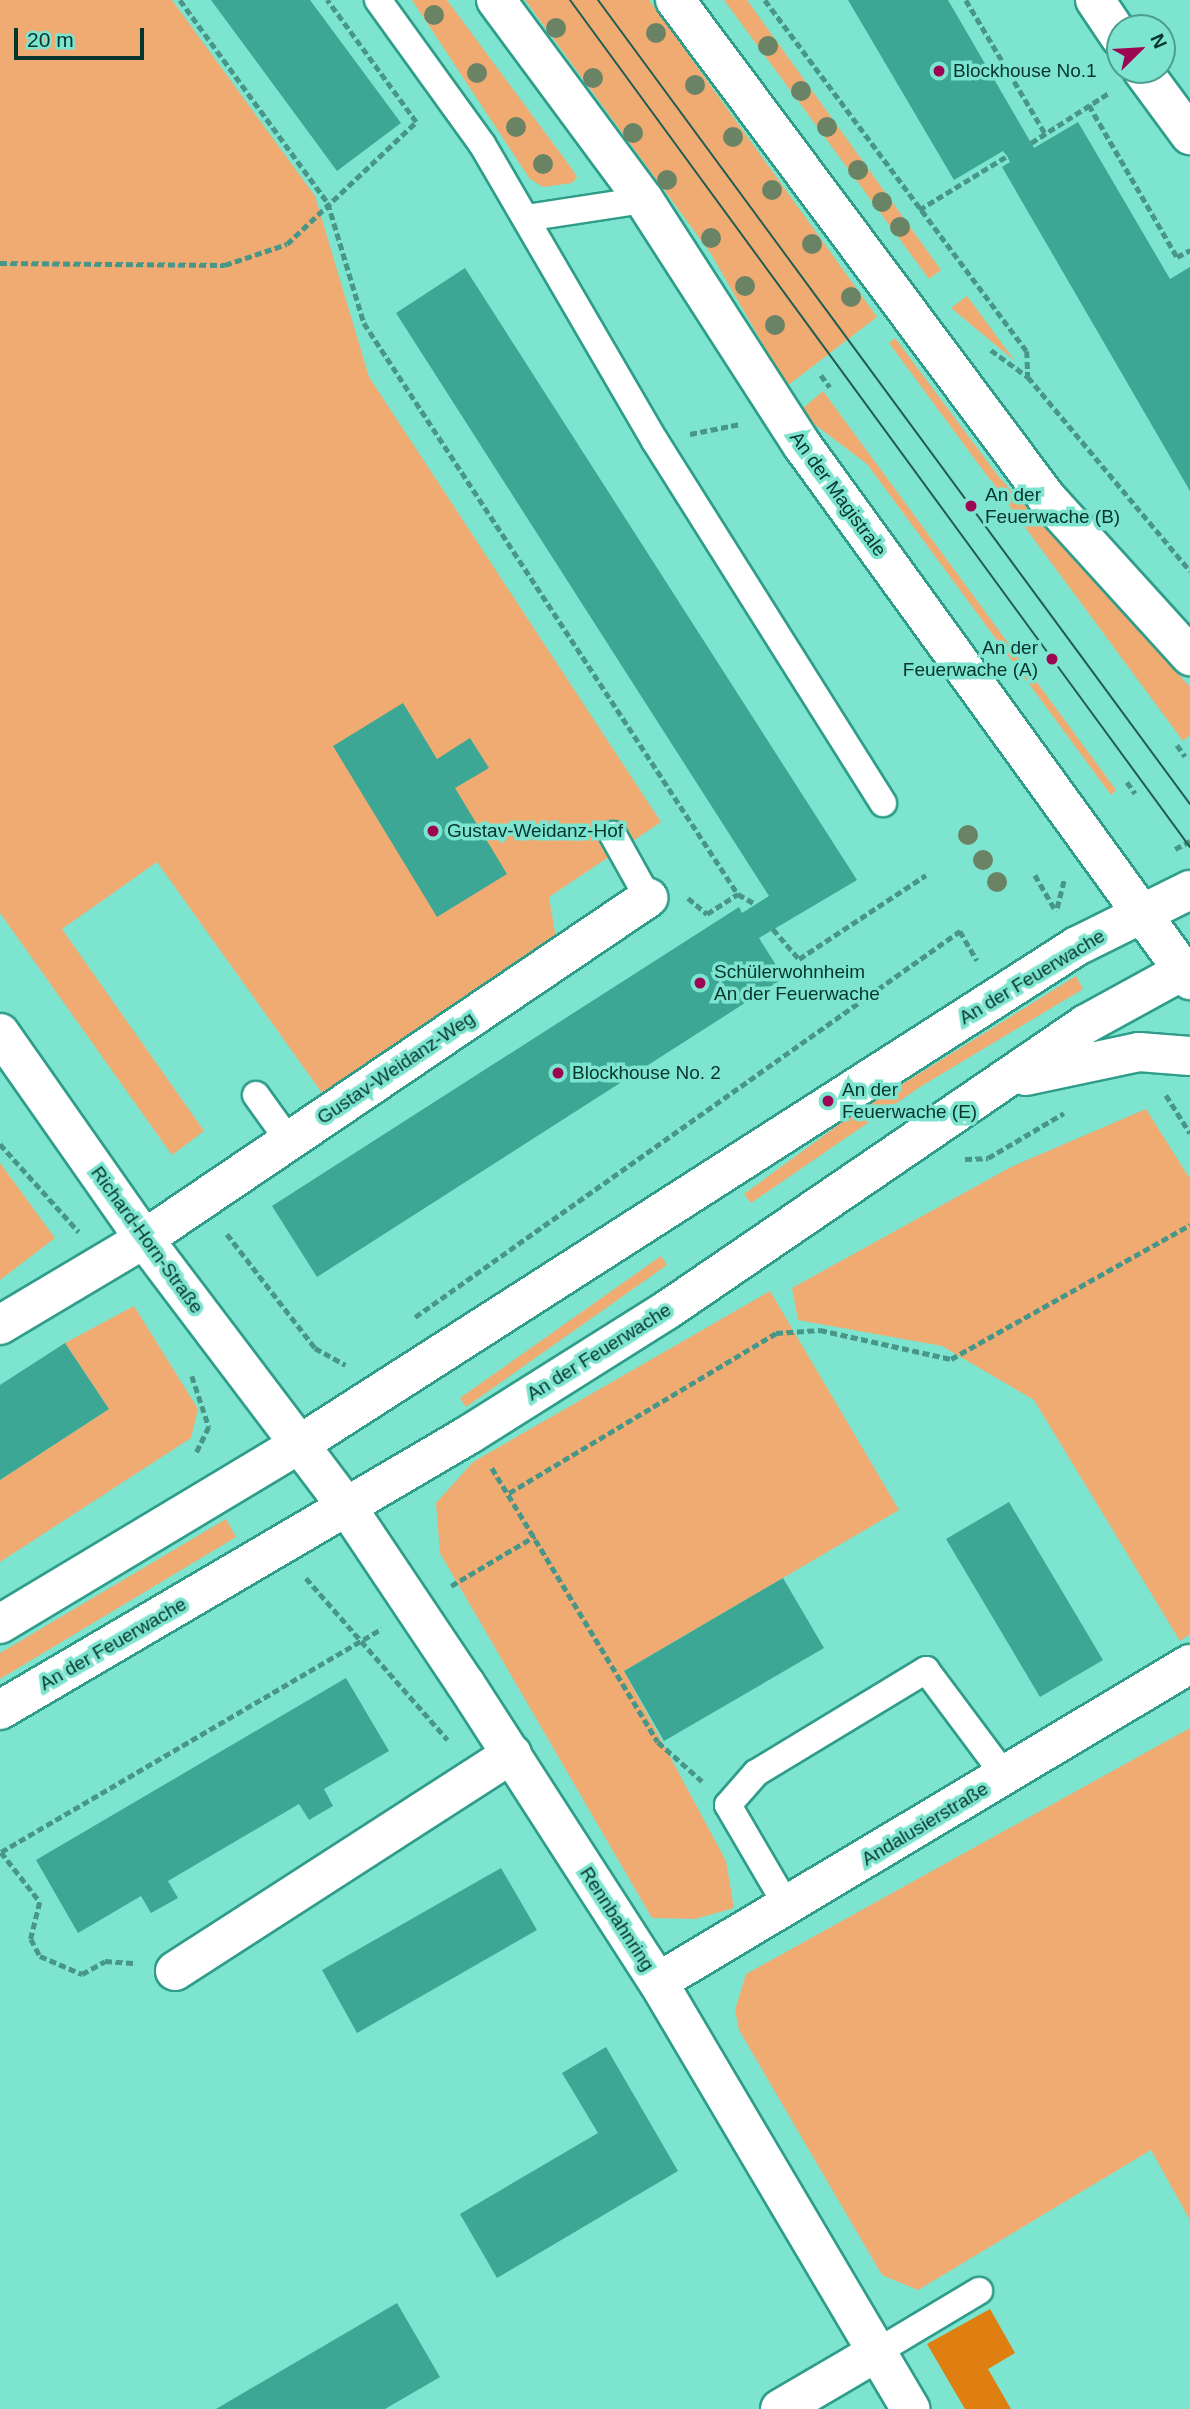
<!DOCTYPE html>
<html>
<head>
<meta charset="utf-8">
<style>
	body { margin:0 }
	#map { position:relative; width:1190px; height:2409px; overflow:hidden; background:#7de4cf; font-family:Arial,sans-serif }
	div>[style] { position:absolute }
	.green>* { inset:0; background:#f0ab73 }
	.forest>* { inset:0; background:#df7e11 }
	.building>* { inset:0; background:#3ca794 }
	.path>* { height:4.5px; margin-top:-2.25px; transform-origin:0; background:repeating-linear-gradient(90deg,#489687 0 7px,transparent 0 10.5px) }
	.roads { filter:drop-shadow(2px 0 #2f9d8a) drop-shadow(-2px 0 #2f9d8a) drop-shadow(0 2px #2f9d8a) drop-shadow(0 -2px #2f9d8a) }
	.service>* { height:26px; margin:-13px; padding:0 13px; transform-origin:13px; border-radius:13px; background:#fff }
	.minor>* { height:38px; margin:-19px; padding:0 19px; transform-origin:19px; border-radius:19px; background:#fff }
	.tertiary>* { height:38px; margin:-19px; padding:0 19px; transform-origin:19px; border-radius:19px; background:#fff }
	.secondary>* { height:38px; margin:-19px; padding:0 19px; transform-origin:19px; border-radius:19px; background:#fff }
	.tram>* { height:2px; margin:-1px; padding:0 1px; transform-origin:1px; border-radius:1px; background:#215d53 }
	.trees>* { width:20px; height:20px; margin:-10px; border-radius:50%; background:#6a8365 }
	.dots>* { width:19px; height:19px; translate:-50% -50%; box-sizing:border-box; border:4px solid #7de4cf; border-radius:50% }
	span { translate:-50% -50%; white-space:nowrap; text-align:center; line-height:1.15; -webkit-text-stroke:7px #7de4cf; paint-order:stroke }
	.poi-label { font-size:19px; color:#06352e }
	.left { translate:0 -50%; text-align:left }
	.right { translate:-100% -50%; text-align:right }
	.street-label { font-size:19px; color:#06352e }
	.north { position:absolute; left:1106px; top:14px; width:70px; height:70px; box-sizing:border-box; background:#7de4cf; border:2px solid #4d9e8f; border-radius:50%; rotate:66deg; font-size:19px; font-weight:700; line-height:28px; text-align:center; color:#06352e }
	.north::after { content:''; display:block; margin:auto; width:24px; height:32px; background:#9c0653; clip-path:polygon(50% 0,100% 100%,50% 72%,0 100%) }
	.scale { position:absolute; left:14px; top:28px; width:130px; height:32px; box-sizing:border-box; border:4px solid #06352e; border-top:0; padding-left:9px; font-size:21px; line-height:24px; white-space:nowrap; color:#06352e; -webkit-text-stroke:5px #7de4cf; paint-order:stroke }
</style>
</head>
<body>
<div id="map">
	<div class="green">
		<div style="clip-path:polygon(0 0,172px 0,315px 196px,369px 377px,661px 822px,549px 897px,557px 944px,327px 1100px,157px 862px,62px 929px,204px 1131px,172px 1155px,0 913px)"></div>
		<div style="clip-path:polygon(412px 0,447px 0,572px 169px,577px 177px,572px 183px,543px 187px,530px 179px)"></div>
		<div style="clip-path:polygon(525px 0,649px 0,877px 317px,787px 386px,711px 254px)"></div>
		<div style="clip-path:polygon(724px 0,747px 0,941px 270px,929px 279px)"></div>
		<div style="clip-path:polygon(967px 296px,1015px 361px,951px 308px)"></div>
		<div style="clip-path:polygon(895px 338px,998px 476px,1190px 687px,1190px 735px,1183px 741px,889px 343px)"></div>
		<div style="clip-path:polygon(823px 391px,1116px 790px,1111px 795px,867px 464px,806px 418px,801px 410px)"></div>
		<div style="clip-path:polygon(1076px 976px,1083px 989px,920px 1087px,751px 1203px,744px 1194px,848px 1118px)"></div>
		<div style="clip-path:polygon(1146px 1109px,1190px 1179px,1190px 1634px,1180px 1641px,1034px 1400px,942px 1346px,798px 1320px,792px 1288px,1011px 1167px)"></div>
		<div style="clip-path:polygon(0 1163px,55px 1238px,0 1280px)"></div>
		<div style="clip-path:polygon(661px 1256px,667px 1265px,466px 1407px,460px 1398px)"></div>
		<div style="clip-path:polygon(770px 1291px,899px 1510px,624px 1671px,726px 1861px,734px 1908px,695px 1919px,652px 1918px,440px 1553px,436px 1503px,473px 1462px)"></div>
		<div style="clip-path:polygon(134px 1306px,198px 1409px,191px 1438px,0 1562px,0 1480px,109px 1409px,65px 1343px)"></div>
		<div style="clip-path:polygon(226px 1519px,236px 1537px,0 1679px,0 1653px)"></div>
		<div style="clip-path:polygon(1190px 1728px,1190px 2220px,1151px 2150px,918px 2290px,882px 2275px,739px 2030px,735px 2010px,746px 1974px)"></div>
	</div>
	<div class="forest">
		<div style="clip-path:polygon(990px 2309px,1015px 2353px,988px 2369px,1011px 2409px,965px 2409px,927px 2344px)"></div>
	</div>
	<div class="building">
		<div style="clip-path:polygon(211px 0,310px 0,401px 123px,337px 171px)"></div>
		<div style="clip-path:polygon(848px 0,948px 0,1034px 148px,1078px 122px,1170px 279px,1190px 267px,1190px 491px,1002px 167px,1010px 162px,1007px 156px,1003px 151px,954px 180px)"></div>
		<div style="clip-path:polygon(465px 268px,857px 880px,759px 938px,784px 978px,317px 1277px,272px 1206px,739px 907px,742px 913px,769px 896px,396px 313px)"></div>
		<div style="clip-path:polygon(403px 703px,437px 759px,470px 738px,489px 768px,455px 788px,507px 874px,437px 917px,333px 746px)"></div>
		<div style="clip-path:polygon(65px 1343px,109px 1409px,0 1480px,0 1385px)"></div>
		<div style="clip-path:polygon(1009px 1502px,1103px 1660px,1040px 1697px,946px 1539px)"></div>
		<div style="clip-path:polygon(783px 1578px,824px 1648px,664px 1741px,624px 1671px)"></div>
		<div style="clip-path:polygon(346px 1678px,389px 1751px,324px 1789px,333px 1806px,309px 1820px,299px 1804px,168px 1881px,178px 1898px,151px 1913px,141px 1896px,78px 1933px,36px 1860px)"></div>
		<div style="clip-path:polygon(501px 1868px,537px 1930px,357px 2033px,322px 1970px)"></div>
		<div style="clip-path:polygon(606px 2047px,678px 2171px,497px 2278px,460px 2214px,598px 2133px,562px 2073px)"></div>
		<div style="clip-path:polygon(397px 2303px,440px 2377px,385px 2409px,216px 2409px)"></div>
	</div>
	<div class="path">
		<div style="left:180px;top:0;width:251px;rotate:53.9deg"></div>
		<div style="left:328px;top:203px;width:125px;rotate:73.3deg"></div>
		<div style="left:364px;top:323px;width:683px;rotate:56.78deg"></div>
		<div style="left:738px;top:894px;width:20px;rotate:30deg"></div>
		<div style="left:765px;top:0;width:438px;rotate:53.3deg"></div>
		<div style="left:1027px;top:351px;width:25px;rotate:88deg"></div>
		<div style="left:966px;top:0;width:155px;rotate:59.3deg"></div>
		<div style="left:1089px;top:105px;width:176px;rotate:59.9deg"></div>
		<div style="left:1177px;top:257px;width:15px;rotate:-28deg"></div>
		<div style="left:1031px;top:143px;width:94px;rotate:-32.8deg"></div>
		<div style="left:919px;top:210px;width:103px;rotate:-31.5deg"></div>
		<div style="left:0;top:263px;width:225px;rotate:0.5deg"></div>
		<div style="left:225px;top:265px;width:65px;rotate:-18.7deg"></div>
		<div style="left:287px;top:244px;width:178px;rotate:-43.4deg"></div>
		<div style="left:416px;top:122px;width:151px;rotate:-126.1deg"></div>
		<div style="left:991px;top:350px;width:46px;rotate:36.1deg"></div>
		<div style="left:1028px;top:377px;width:253px;rotate:50.1deg"></div>
		<div style="left:821px;top:375px;width:15px;rotate:53deg"></div>
		<div style="left:690px;top:434px;width:51px;rotate:-11.3deg"></div>
		<div style="left:1177px;top:745px;width:14px;rotate:54deg"></div>
		<div style="left:1127px;top:782px;width:14px;rotate:54deg"></div>
		<div style="left:1175px;top:849px;width:17px;rotate:-28deg"></div>
		<div style="left:1035px;top:875px;width:42px;rotate:59.7deg"></div>
		<div style="left:688px;top:898px;width:25px;rotate:40deg"></div>
		<div style="left:707px;top:914px;width:37px;rotate:-33deg"></div>
		<div style="left:1057px;top:908px;width:30px;rotate:-76deg"></div>
		<div style="left:773px;top:929px;width:40px;rotate:49deg"></div>
		<div style="left:799px;top:959px;width:152px;rotate:-33.5deg"></div>
		<div style="left:1166px;top:1095px;width:45px;rotate:57.7deg"></div>
		<div style="left:0;top:1144px;width:118px;rotate:48.1deg"></div>
		<div style="left:965px;top:1159px;width:23px;rotate:-2deg"></div>
		<div style="left:988px;top:1158px;width:88px;rotate:-30.6deg"></div>
		<div style="left:227px;top:1234px;width:144px;rotate:52.3deg"></div>
		<div style="left:315px;top:1348px;width:35px;rotate:29deg"></div>
		<div style="left:415px;top:1317px;width:668px;rotate:-35.31deg"></div>
		<div style="left:960px;top:931px;width:34px;rotate:60deg"></div>
		<div style="left:192px;top:1376px;width:54px;rotate:71.6deg"></div>
		<div style="left:209px;top:1427px;width:30px;rotate:116deg"></div>
		<div style="left:492px;top:1468px;width:320px;rotate:58.8deg"></div>
		<div style="left:658px;top:1742px;width:59px;rotate:41.6deg"></div>
		<div style="left:509px;top:1493px;width:311px;rotate:-30.9deg"></div>
		<div style="left:776px;top:1333px;width:44px;rotate:-3.9deg"></div>
		<div style="left:820px;top:1330px;width:134px;rotate:12.5deg"></div>
		<div style="left:951px;top:1359px;width:274px;rotate:-29.3deg"></div>
		<div style="left:306px;top:1578px;width:215px;rotate:48.8deg"></div>
		<div style="left:451px;top:1586px;width:98px;rotate:-30.8deg"></div>
		<div style="left:1px;top:1852px;width:441px;rotate:-30.4deg"></div>
		<div style="left:1px;top:1852px;width:63px;rotate:52deg"></div>
		<div style="left:40px;top:1902px;width:38px;rotate:104deg"></div>
		<div style="left:31px;top:1939px;width:19px;rotate:62deg"></div>
		<div style="left:40px;top:1956px;width:46px;rotate:23.2deg"></div>
		<div style="left:82px;top:1974px;width:26px;rotate:-29deg"></div>
		<div style="left:105px;top:1961px;width:31px;rotate:4deg"></div>
	</div>
	<div class="roads">
		<div class="service">
			<div style="left:378px;top:0;width:178px;rotate:54.2deg"></div>
			<div style="left:482px;top:144px;width:344px;rotate:59.8deg"></div>
			<div style="left:655px;top:441px;width:428px;rotate:57.8deg"></div>
			<div style="left:526px;top:218px;width:119px;rotate:-8.7deg"></div>
			<div style="left:613px;top:835px;width:72px;rotate:60.9deg"></div>
			<div style="left:256px;top:1095px;width:57px;rotate:54.3deg"></div>
			<div style="left:787px;top:1906px;width:117px;rotate:-120.3deg"></div>
			<div style="left:728px;top:1805px;width:43px;rotate:-48.8deg"></div>
			<div style="left:756px;top:1773px;width:199px;rotate:-31.2deg"></div>
			<div style="left:926px;top:1670px;width:132px;rotate:53.3deg"></div>
			<div style="left:877px;top:2352px;width:119px;rotate:-30.9deg"></div>
		</div>
		<div class="minor">
			<div style="left:1095px;top:0;width:45px;rotate:56deg"></div>
			<div style="left:1142px;top:70px;width:81px;rotate:53.6deg"></div>
			<div style="left:0;top:1033px;width:251px;rotate:55deg"></div>
			<div style="left:144px;top:1239px;width:336px;rotate:52.9deg"></div>
			<div style="left:347px;top:1507px;width:212px;rotate:56.2deg"></div>
			<div style="left:465px;top:1683px;width:356px;rotate:57.2deg"></div>
			<div style="left:658px;top:1982px;width:496px;rotate:59.4deg"></div>
			<div style="left:0;top:1325px;width:168px;rotate:-30.8deg"></div>
			<div style="left:144px;top:1239px;width:609px;rotate:-34.08deg"></div>
			<div style="left:175px;top:1971px;width:401px;rotate:-32.8deg"></div>
			<div style="left:658px;top:1982px;width:620px;rotate:-30.87deg"></div>
			<div style="left:780px;top:2409px;width:113px;rotate:-30.4deg"></div>
		</div>
		<div class="tertiary">
			<div style="left:1026px;top:1076px;width:116px;rotate:-12deg"></div>
			<div style="left:1139px;top:1052px;width:51px;rotate:4.5deg"></div>
			<div style="left:0;top:1624px;width:350px;rotate:-31deg"></div>
			<div style="left:300px;top:1444px;width:923px;rotate:-32.66deg"></div>
			<div style="left:1077px;top:946px;width:126px;rotate:-26.4deg"></div>
			<div style="left:0;top:1710px;width:545px;rotate:-30.42deg"></div>
			<div style="left:470px;top:1434px;width:233px;rotate:-32.2deg"></div>
			<div style="left:667px;top:1310px;width:507px;rotate:-34.32deg"></div>
			<div style="left:1086px;top:1024px;width:119px;rotate:-28.7deg"></div>
		</div>
		<div class="secondary">
			<div style="left:496px;top:0;width:249px;rotate:53.5deg"></div>
			<div style="left:644px;top:200px;width:292px;rotate:57.2deg"></div>
			<div style="left:802px;top:445px;width:661px;rotate:54.05deg"></div>
			<div style="left:675px;top:0;width:620px;rotate:53.26deg"></div>
			<div style="left:1046px;top:497px;width:215px;rotate:47.8deg"></div>
		</div>
	</div>
	<div class="tram">
		<div style="left:570px;top:0;width:1050px;rotate:53.8deg"></div>
		<div style="left:598px;top:0;width:998px;rotate:53.64deg"></div>
	</div>
	<div class="trees">
		<div style="left:434px;top:15px"></div>
		<div style="left:556px;top:28px"></div>
		<div style="left:656px;top:33px"></div>
		<div style="left:768px;top:46px"></div>
		<div style="left:477px;top:73px"></div>
		<div style="left:593px;top:78px"></div>
		<div style="left:695px;top:85px"></div>
		<div style="left:801px;top:91px"></div>
		<div style="left:516px;top:127px"></div>
		<div style="left:827px;top:127px"></div>
		<div style="left:633px;top:133px"></div>
		<div style="left:733px;top:137px"></div>
		<div style="left:543px;top:164px"></div>
		<div style="left:858px;top:170px"></div>
		<div style="left:667px;top:180px"></div>
		<div style="left:772px;top:190px"></div>
		<div style="left:882px;top:202px"></div>
		<div style="left:900px;top:227px"></div>
		<div style="left:711px;top:238px"></div>
		<div style="left:812px;top:244px"></div>
		<div style="left:745px;top:286px"></div>
		<div style="left:851px;top:297px"></div>
		<div style="left:775px;top:325px"></div>
		<div style="left:968px;top:835px"></div>
		<div style="left:983px;top:860px"></div>
		<div style="left:997px;top:882px"></div>
	</div>
	<div class="dots">
		<div style="left:939px;top:71px;background:#9c0653"></div>
		<div style="left:971px;top:506px;background:#9c0653"></div>
		<div style="left:1052px;top:659px;background:#9c0653"></div>
		<div style="left:433px;top:831px;background:#9c0653"></div>
		<div style="left:700px;top:983px;background:#9c0653"></div>
		<div style="left:558px;top:1073px;background:#9c0653"></div>
		<div style="left:828px;top:1101px;background:#9c0653"></div>
	</div>
	<div class="poi-label">
		<span class="left" style="left:953px;top:71px">Blockhouse No.1</span>
		<span class="left" style="left:985px;top:506px">An der<br>Feuerwache (B)</span>
		<span class="right" style="left:1038px;top:659px">An der<br>Feuerwache (A)</span>
		<span class="left" style="left:447px;top:831px">Gustav-Weidanz-Hof</span>
		<span class="left" style="left:714px;top:983px">Schülerwohnheim<br>An der Feuerwache</span>
		<span class="left" style="left:572px;top:1073px">Blockhouse No. 2</span>
		<span class="left" style="left:842px;top:1101px">An der<br>Feuerwache (E)</span>
	</div>
	<div class="street-label">
		<span style="left:838px;top:494px;rotate:54deg">An der Magistrale</span>
		<span style="left:1032px;top:977px;rotate:-31deg">An der Feuerwache</span>
		<span style="left:396px;top:1068px;rotate:-34deg">Gustav-Weidanz-Weg</span>
		<span style="left:147px;top:1240px;rotate:54deg">Richard-Horn-Straße</span>
		<span style="left:599px;top:1352px;rotate:-32deg">An der Feuerwache</span>
		<span style="left:113px;top:1644px;rotate:-30deg">An der Feuerwache</span>
		<span style="left:925px;top:1824px;rotate:-31deg">Andalusierstraße</span>
		<span style="left:617px;top:1919px;rotate:57deg">Rennbahnring</span>
	</div>
	<div class="north">N</div>
	<div class="scale">20 m</div>
</div>
</body>
</html>
